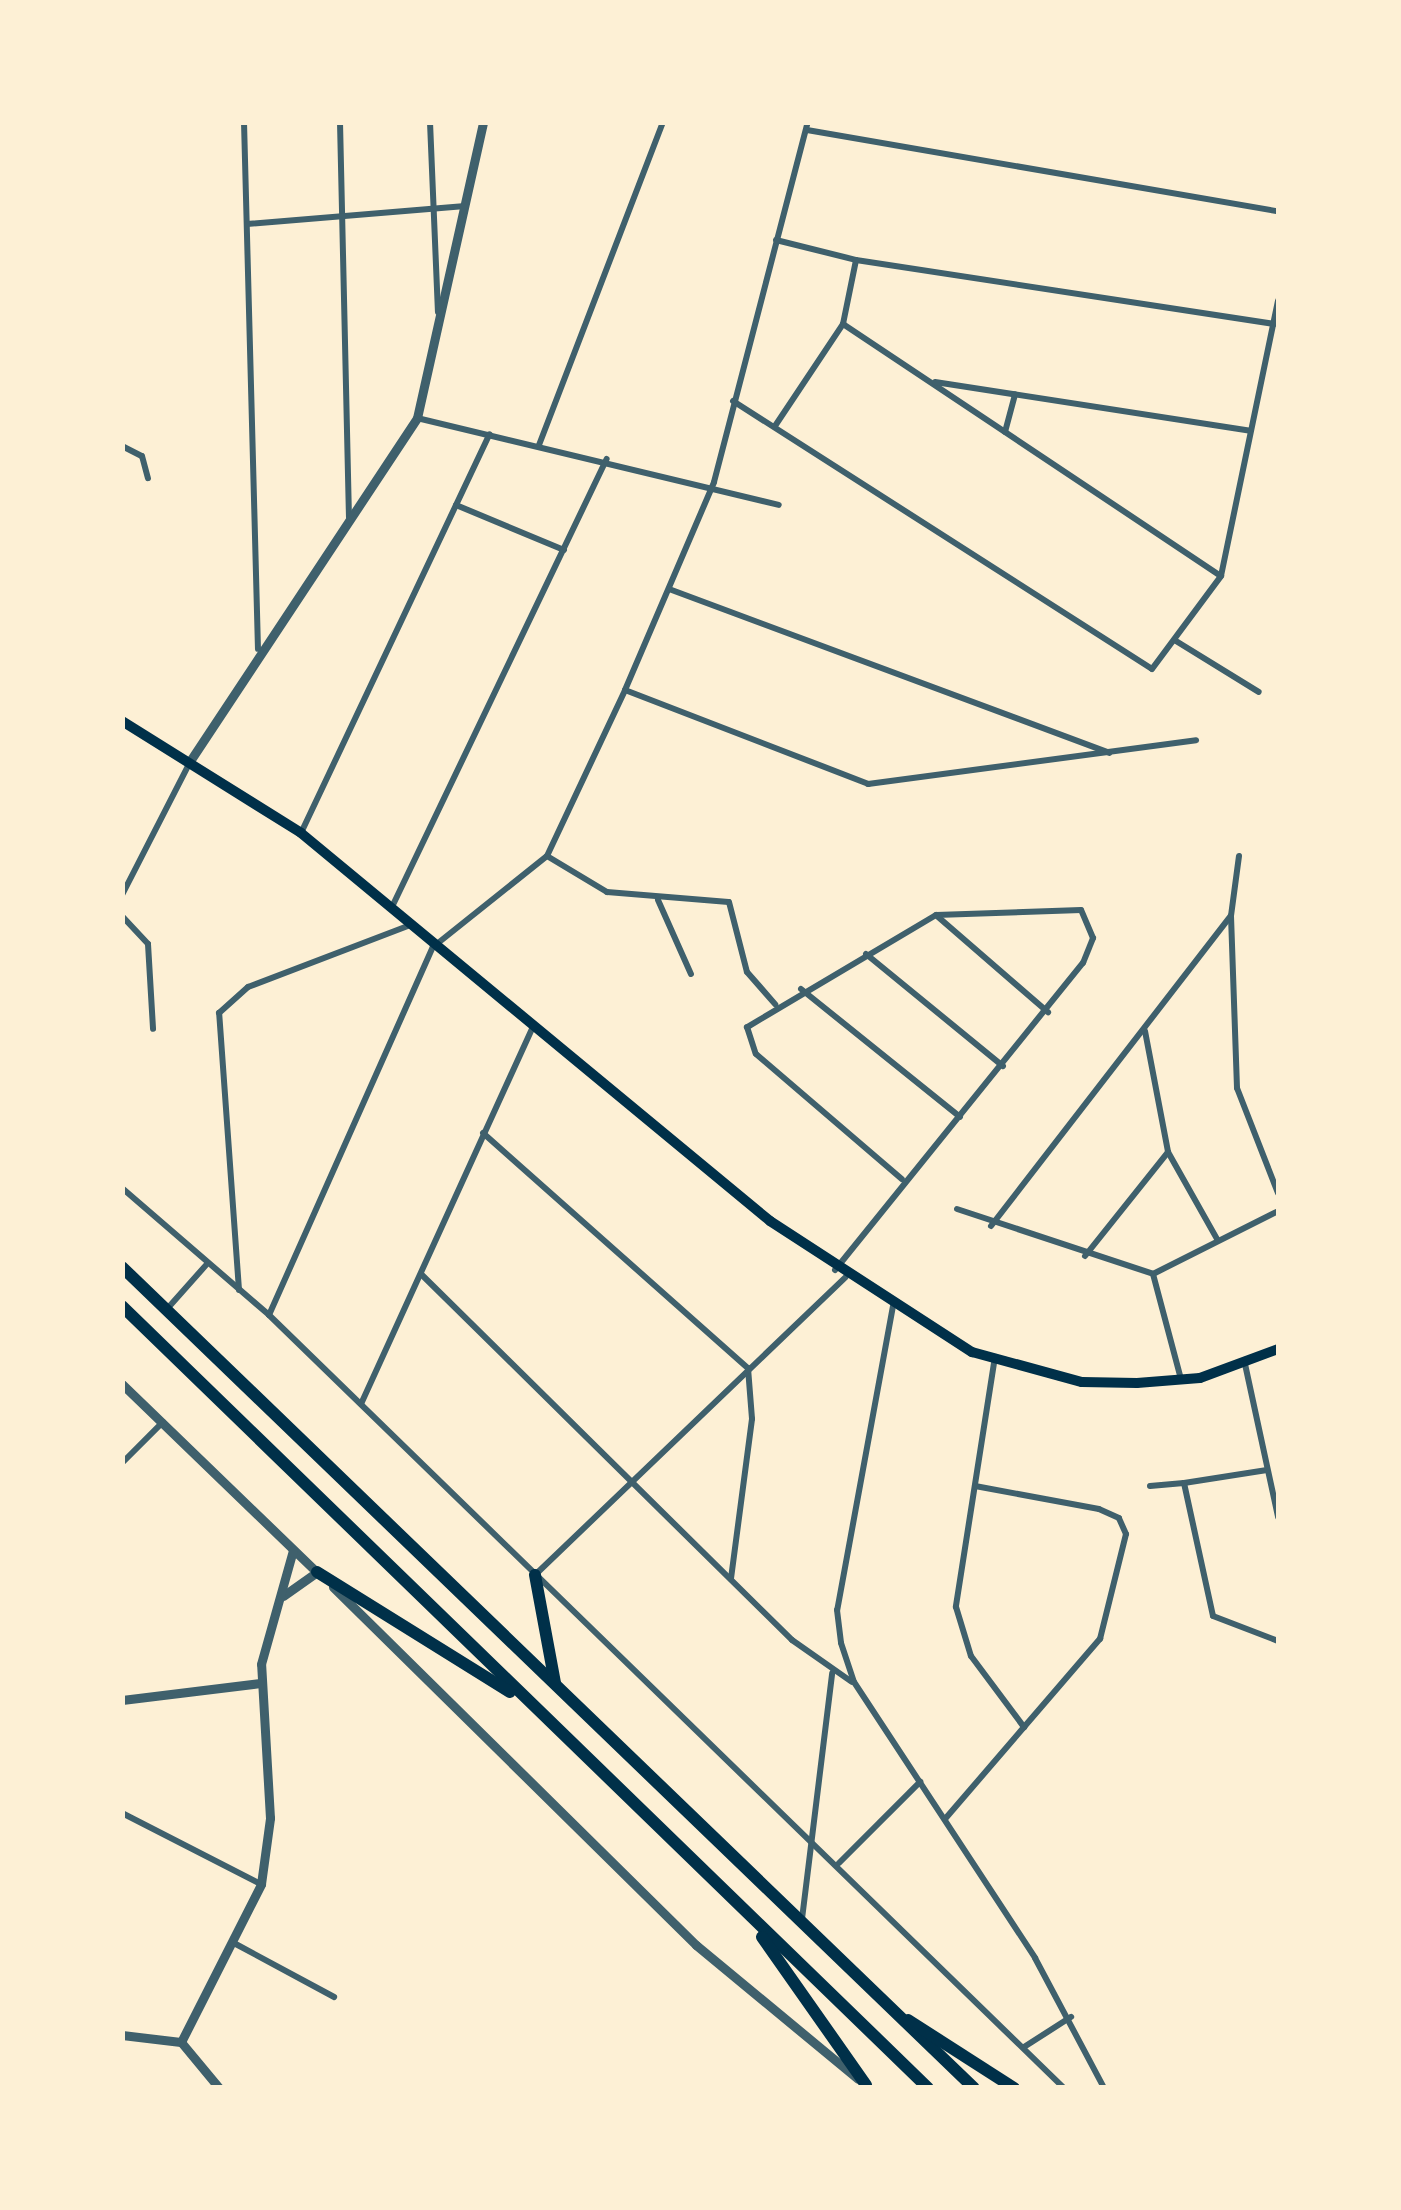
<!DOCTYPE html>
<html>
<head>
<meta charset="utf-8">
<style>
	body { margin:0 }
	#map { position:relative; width:1401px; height:2210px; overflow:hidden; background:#fdf0d5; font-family:"DejaVu Sans",sans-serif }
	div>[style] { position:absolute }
	.minor>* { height:6px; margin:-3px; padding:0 3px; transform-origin:3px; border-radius:3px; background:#3f606c }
	.tertiary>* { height:9px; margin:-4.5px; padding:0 4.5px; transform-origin:4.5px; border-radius:4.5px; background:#3f606c }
	.secondary>* { height:10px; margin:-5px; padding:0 5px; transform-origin:5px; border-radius:5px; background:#003049 }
	.motorway>* { height:12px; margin:-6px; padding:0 6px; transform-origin:6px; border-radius:6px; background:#003049 }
	span { translate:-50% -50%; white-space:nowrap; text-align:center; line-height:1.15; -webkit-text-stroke:10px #fdf0d5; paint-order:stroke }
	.frame { position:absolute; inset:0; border:125px solid #fdf0d5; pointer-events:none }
</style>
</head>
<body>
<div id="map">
	<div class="minor">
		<div style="left:244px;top:122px;width:527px;rotate:88.48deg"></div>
		<div style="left:340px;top:122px;width:395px;rotate:88.7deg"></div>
		<div style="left:430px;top:122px;width:190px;rotate:87.6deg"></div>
		<div style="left:807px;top:130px;width:478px;rotate:9.8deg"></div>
		<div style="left:247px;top:224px;width:219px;rotate:-4.7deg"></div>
		<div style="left:776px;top:240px;width:82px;rotate:14deg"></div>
		<div style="left:856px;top:260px;width:423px;rotate:8.7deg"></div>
		<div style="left:843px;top:324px;width:454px;rotate:33.7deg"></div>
		<div style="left:935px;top:382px;width:319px;rotate:8.8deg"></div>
		<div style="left:733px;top:401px;width:497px;rotate:32.6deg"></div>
		<div style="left:1152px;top:669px;width:116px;rotate:-53.4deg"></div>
		<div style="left:1221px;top:576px;width:281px;rotate:-78.3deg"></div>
		<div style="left:417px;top:418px;width:372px;rotate:13.5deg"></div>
		<div style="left:775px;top:426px;width:123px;rotate:-56.3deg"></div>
		<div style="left:843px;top:324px;width:65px;rotate:-78.5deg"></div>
		<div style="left:1005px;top:432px;width:39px;rotate:-75deg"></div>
		<div style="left:539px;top:445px;width:346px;rotate:-69deg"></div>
		<div style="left:122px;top:446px;width:22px;rotate:27deg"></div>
		<div style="left:142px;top:456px;width:23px;rotate:75deg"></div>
		<div style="left:456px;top:505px;width:117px;rotate:22.6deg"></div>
		<div style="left:669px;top:589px;width:470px;rotate:20.4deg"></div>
		<div style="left:1176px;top:641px;width:97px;rotate:31.6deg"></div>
		<div style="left:625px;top:690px;width:261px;rotate:21.1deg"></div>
		<div style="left:868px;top:784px;width:331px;rotate:-7.6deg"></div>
		<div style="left:301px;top:833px;width:441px;rotate:-64.7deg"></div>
		<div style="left:547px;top:856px;width:70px;rotate:31deg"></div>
		<div style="left:607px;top:892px;width:122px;rotate:4.7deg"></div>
		<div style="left:729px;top:902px;width:72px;rotate:75.6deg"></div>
		<div style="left:747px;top:972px;width:43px;rotate:48.8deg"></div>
		<div style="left:1239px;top:856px;width:61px;rotate:97.6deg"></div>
		<div style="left:1231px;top:916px;width:172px;rotate:88deg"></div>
		<div style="left:1237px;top:1088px;width:113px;rotate:68.7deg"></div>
		<div style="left:122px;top:895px;width:149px;rotate:-62.9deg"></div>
		<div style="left:658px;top:900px;width:81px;rotate:66deg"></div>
		<div style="left:391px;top:909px;width:499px;rotate:-64.4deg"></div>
		<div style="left:122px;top:916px;width:38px;rotate:47deg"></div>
		<div style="left:148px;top:944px;width:85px;rotate:86.6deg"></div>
		<div style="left:937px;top:916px;width:147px;rotate:40.9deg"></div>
		<div style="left:866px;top:954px;width:177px;rotate:39.3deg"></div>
		<div style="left:801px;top:989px;width:204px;rotate:38.8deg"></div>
		<div style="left:1145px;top:1031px;width:123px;rotate:79.2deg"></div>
		<div style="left:1168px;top:1152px;width:100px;rotate:60.6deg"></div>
		<div style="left:483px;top:1133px;width:354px;rotate:41.6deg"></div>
		<div style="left:748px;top:1368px;width:51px;rotate:85.5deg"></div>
		<div style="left:752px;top:1419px;width:161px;rotate:97.5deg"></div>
		<div style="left:122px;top:1188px;width:194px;rotate:40.8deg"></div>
		<div style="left:269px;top:1315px;width:1109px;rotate:44.2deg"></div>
		<div style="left:957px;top:1209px;width:206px;rotate:18.3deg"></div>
		<div style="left:1153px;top:1274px;width:140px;rotate:-26.7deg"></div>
		<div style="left:991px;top:1226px;width:392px;rotate:-52.3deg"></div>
		<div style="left:1085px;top:1256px;width:133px;rotate:-51.4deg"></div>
		<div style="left:835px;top:1270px;width:395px;rotate:-51.1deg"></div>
		<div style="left:1083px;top:963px;width:27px;rotate:-68deg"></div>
		<div style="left:1093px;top:938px;width:30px;rotate:-113deg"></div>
		<div style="left:1081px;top:910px;width:145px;rotate:178deg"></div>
		<div style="left:936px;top:915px;width:220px;rotate:149.3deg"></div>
		<div style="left:747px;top:1027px;width:28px;rotate:72deg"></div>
		<div style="left:756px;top:1054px;width:192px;rotate:40.6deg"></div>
		<div style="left:1153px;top:1274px;width:109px;rotate:75.1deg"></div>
		<div style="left:422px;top:1275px;width:520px;rotate:44.61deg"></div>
		<div style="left:792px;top:1640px;width:73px;rotate:35deg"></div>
		<div style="left:239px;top:1290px;width:278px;rotate:-94.1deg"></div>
		<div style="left:219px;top:1013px;width:39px;rotate:-42deg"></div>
		<div style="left:248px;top:987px;width:171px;rotate:-20.9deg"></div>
		<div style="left:893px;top:1306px;width:309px;rotate:100.4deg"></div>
		<div style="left:837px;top:1610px;width:33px;rotate:83deg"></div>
		<div style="left:841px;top:1643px;width:41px;rotate:71.6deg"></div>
		<div style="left:854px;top:1682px;width:330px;rotate:56.7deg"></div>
		<div style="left:1035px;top:1958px;width:147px;rotate:62deg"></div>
		<div style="left:167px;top:1309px;width:59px;rotate:-48.4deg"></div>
		<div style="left:269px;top:1315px;width:403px;rotate:-66deg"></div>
		<div style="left:433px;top:947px;width:146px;rotate:-38.6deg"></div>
		<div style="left:547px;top:856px;width:183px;rotate:-64.8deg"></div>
		<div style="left:625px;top:690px;width:226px;rotate:-66.8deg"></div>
		<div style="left:714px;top:482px;width:372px;rotate:-75.4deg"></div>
		<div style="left:994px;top:1363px;width:247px;rotate:98.9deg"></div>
		<div style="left:956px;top:1607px;width:51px;rotate:73deg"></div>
		<div style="left:971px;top:1656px;width:89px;rotate:53.3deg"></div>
		<div style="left:1245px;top:1364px;width:157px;rotate:77.8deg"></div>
		<div style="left:361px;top:1404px;width:413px;rotate:-65.5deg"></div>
		<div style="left:122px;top:1463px;width:58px;rotate:-45deg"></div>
		<div style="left:1184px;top:1483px;width:84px;rotate:-8.9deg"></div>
		<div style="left:1150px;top:1486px;width:34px;rotate:-5deg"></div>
		<div style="left:1184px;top:1483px;width:136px;rotate:77.7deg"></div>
		<div style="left:1213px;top:1616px;width:70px;rotate:21deg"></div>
		<div style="left:536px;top:1574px;width:429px;rotate:-43.8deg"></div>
		<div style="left:122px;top:1813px;width:156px;rotate:27.1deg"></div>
		<div style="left:945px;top:1819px;width:238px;rotate:-49.3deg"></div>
		<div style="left:1100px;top:1639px;width:108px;rotate:-76.1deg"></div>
		<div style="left:1126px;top:1534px;width:17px;rotate:-114deg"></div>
		<div style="left:1119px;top:1518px;width:22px;rotate:-156deg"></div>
		<div style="left:1099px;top:1509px;width:126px;rotate:-169.5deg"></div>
		<div style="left:839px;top:1863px;width:115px;rotate:-45deg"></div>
		<div style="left:802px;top:1919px;width:248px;rotate:-83deg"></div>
		<div style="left:232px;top:1942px;width:116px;rotate:28.3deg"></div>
		<div style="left:1024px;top:2047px;width:56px;rotate:-32.6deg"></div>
	</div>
	<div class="tertiary">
		<div style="left:190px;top:761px;width:411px;rotate:-56.5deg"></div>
		<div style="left:417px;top:418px;width:303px;rotate:-77.4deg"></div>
		<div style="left:122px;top:1384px;width:272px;rotate:44deg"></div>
		<div style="left:333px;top:1587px;width:510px;rotate:44.6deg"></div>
		<div style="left:696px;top:1945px;width:210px;rotate:39.6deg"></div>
		<div style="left:283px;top:1596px;width:42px;rotate:-35.2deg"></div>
		<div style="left:122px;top:1700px;width:139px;rotate:-7deg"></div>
		<div style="left:122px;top:2035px;width:59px;rotate:6.8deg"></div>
		<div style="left:181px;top:2042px;width:60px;rotate:50.4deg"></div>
		<div style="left:181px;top:2042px;width:177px;rotate:-63.1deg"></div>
		<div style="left:261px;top:1884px;width:67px;rotate:-82.2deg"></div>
		<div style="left:270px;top:1818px;width:154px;rotate:-93.3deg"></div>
		<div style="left:261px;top:1664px;width:118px;rotate:-74.3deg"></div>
	</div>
	<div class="secondary">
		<div style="left:122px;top:721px;width:211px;rotate:32deg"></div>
		<div style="left:301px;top:833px;width:609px;rotate:39.6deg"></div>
		<div style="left:770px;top:1221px;width:241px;rotate:33deg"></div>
		<div style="left:972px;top:1352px;width:114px;rotate:15.3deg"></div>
		<div style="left:1082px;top:1382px;width:55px;rotate:1deg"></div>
		<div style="left:1137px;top:1383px;width:63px;rotate:-4.5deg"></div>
		<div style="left:1200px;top:1378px;width:83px;rotate:-20.4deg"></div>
	</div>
	<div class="motorway">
		<div style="left:122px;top:1267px;width:1183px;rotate:43.94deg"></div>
		<div style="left:122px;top:1306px;width:1123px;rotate:44.13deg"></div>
		<div style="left:317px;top:1572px;width:227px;rotate:31.9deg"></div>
		<div style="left:535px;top:1575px;width:110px;rotate:79.5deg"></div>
		<div style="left:762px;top:1937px;width:181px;rotate:54.9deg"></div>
		<div style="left:908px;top:2020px;width:126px;rotate:32.7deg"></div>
	</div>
	<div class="frame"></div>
</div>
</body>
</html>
